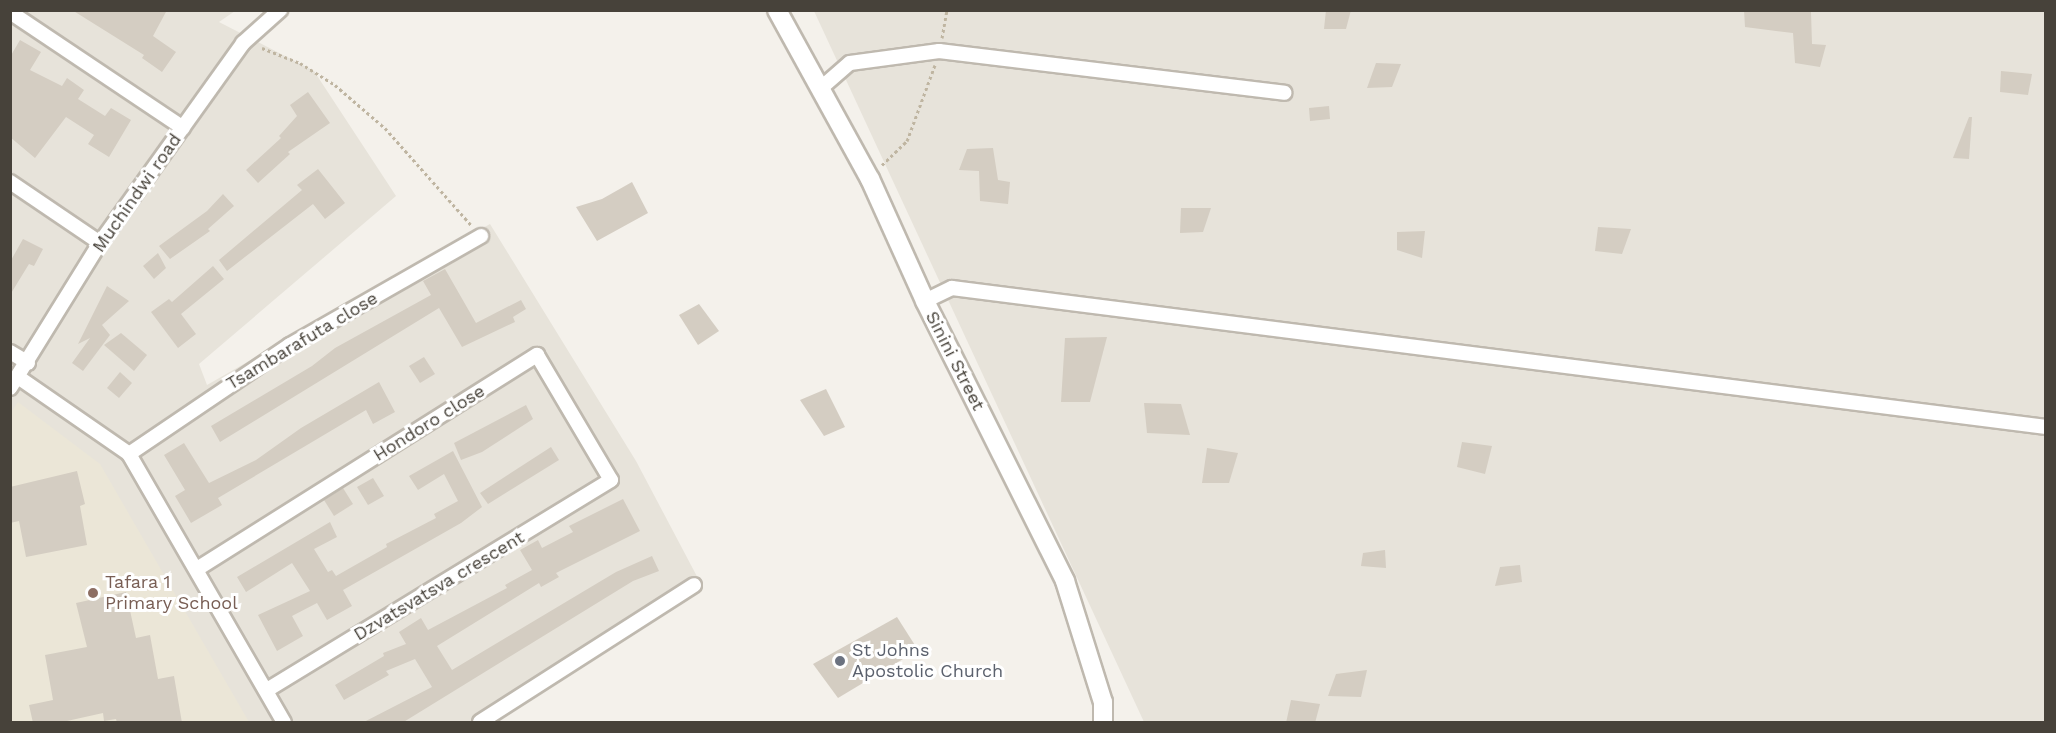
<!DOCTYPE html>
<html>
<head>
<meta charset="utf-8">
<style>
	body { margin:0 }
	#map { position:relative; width:2056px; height:733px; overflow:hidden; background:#f4f1eb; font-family:"Work Sans",sans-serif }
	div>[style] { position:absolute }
	.residential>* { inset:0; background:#e7e3da }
	.education>* { inset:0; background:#ebe6d7 }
	.building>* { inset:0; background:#d4cdc2 }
	.path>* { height:3px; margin-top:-1.5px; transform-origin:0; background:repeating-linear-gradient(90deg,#bfb5a1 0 3px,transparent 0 6px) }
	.roads { filter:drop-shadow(2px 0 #bfb9af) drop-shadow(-2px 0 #bfb9af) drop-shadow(0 2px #bfb9af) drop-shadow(0 -2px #bfb9af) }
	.minor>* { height:14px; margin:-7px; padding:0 7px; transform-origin:7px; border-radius:7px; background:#fff }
	.tertiary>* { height:18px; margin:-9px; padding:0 9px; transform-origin:9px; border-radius:9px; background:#fff }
	.dots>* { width:16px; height:16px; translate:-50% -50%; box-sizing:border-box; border:3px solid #fff; border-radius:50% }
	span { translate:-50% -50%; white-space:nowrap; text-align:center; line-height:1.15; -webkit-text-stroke:6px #fff; paint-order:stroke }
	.street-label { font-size:18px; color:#47423a }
	.education-label { font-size:18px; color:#785e54 }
	.left { translate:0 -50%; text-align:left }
	.worship-label { font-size:18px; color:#5b616d }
	.frame { position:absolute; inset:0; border:12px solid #47423a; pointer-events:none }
</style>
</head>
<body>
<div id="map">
	<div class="residential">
		<div style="clip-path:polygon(10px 11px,235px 11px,219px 22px,314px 71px,396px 196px,199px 364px,207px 385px,490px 224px,636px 461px,701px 584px,490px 722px,11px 722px)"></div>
		<div style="clip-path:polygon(814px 11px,2045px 11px,2045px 722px,1144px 722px)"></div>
	</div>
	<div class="education">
		<div style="clip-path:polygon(18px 402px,100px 464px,249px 722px,11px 722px,10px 414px)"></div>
	</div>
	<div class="building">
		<div style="clip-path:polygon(72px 10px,167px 10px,153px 36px,176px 52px,162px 72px,142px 58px,144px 55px)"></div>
		<div style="clip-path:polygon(1326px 10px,1351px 10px,1346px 29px,1324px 29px)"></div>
		<div style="clip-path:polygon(1744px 10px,1811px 12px,1812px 44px,1826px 45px,1820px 67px,1795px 63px,1793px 33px,1745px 27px)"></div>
		<div style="clip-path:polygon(20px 40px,41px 52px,30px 70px,62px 86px,67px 78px,84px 90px,78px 99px,105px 116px,111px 108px,131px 120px,109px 157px,88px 144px,94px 135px,66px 117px,35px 158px,10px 137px,10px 57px)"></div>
		<div style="clip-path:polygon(1376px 63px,1401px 64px,1392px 87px,1367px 88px)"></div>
		<div style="clip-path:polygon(2001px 71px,2032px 74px,2028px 95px,2000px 92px)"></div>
		<div style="clip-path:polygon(308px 92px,330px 123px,288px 152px,290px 154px,258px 183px,246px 170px,281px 138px,279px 136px,297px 116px,290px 105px)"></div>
		<div style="clip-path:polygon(1329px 106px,1330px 119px,1310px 121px,1309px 108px)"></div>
		<div style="clip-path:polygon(1969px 117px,1972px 117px,1969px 159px,1953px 158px)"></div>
		<div style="clip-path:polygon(993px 148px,998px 180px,1010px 182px,1008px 204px,980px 201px,979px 171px,959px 170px,967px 149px)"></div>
		<div style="clip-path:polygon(318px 169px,345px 203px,325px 219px,313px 204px,227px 271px,219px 260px,302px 190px,297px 185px)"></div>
		<div style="clip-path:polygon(632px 182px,648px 213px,597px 241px,576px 207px,602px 199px)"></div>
		<div style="clip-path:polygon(223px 194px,234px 206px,208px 229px,210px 231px,170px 259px,159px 246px,207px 211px)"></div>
		<div style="clip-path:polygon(1181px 208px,1211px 208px,1203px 232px,1180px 233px)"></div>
		<div style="clip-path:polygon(1598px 227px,1631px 229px,1622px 254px,1595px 251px)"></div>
		<div style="clip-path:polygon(1425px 231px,1422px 258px,1397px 250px,1397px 232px)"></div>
		<div style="clip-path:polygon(23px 239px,43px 249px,34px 266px,29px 264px,10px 295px,10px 262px)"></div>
		<div style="clip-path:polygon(158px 253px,166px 268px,154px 279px,143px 266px)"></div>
		<div style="clip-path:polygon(213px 266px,224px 279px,181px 314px,196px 334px,178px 348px,151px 312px,169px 299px,172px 302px)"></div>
		<div style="clip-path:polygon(445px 269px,476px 323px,521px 300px,526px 309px,513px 317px,515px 322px,462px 347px,439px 308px,220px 442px,211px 426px,312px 366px,335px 348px,431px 295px,423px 281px)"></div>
		<div style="clip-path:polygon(107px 286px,129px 301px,102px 325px,110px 335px,83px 371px,72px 363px,90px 338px,78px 344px)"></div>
		<div style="clip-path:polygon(699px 304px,719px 331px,698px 345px,679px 315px)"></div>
		<div style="clip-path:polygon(121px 333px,147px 355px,134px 371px,104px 345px)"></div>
		<div style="clip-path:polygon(1107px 337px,1090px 402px,1061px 402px,1065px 338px)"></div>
		<div style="clip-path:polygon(424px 357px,435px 374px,420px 383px,409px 366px)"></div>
		<div style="clip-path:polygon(120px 372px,132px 383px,119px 398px,107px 388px)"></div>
		<div style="clip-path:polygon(379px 382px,395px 412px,373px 424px,366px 410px,218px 498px,222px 505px,191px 523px,175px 496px,185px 490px,164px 455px,184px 443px,209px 483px,256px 460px,301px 428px)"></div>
		<div style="clip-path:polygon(826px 389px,845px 427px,824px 436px,800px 400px)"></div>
		<div style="clip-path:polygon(1144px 403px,1181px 404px,1190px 435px,1147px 433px)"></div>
		<div style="clip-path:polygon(526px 405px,533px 419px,482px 452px,461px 460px,454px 443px)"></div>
		<div style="clip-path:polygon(1462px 442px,1492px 446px,1485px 474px,1457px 467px)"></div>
		<div style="clip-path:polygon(551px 447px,559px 460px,488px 504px,480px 493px)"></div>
		<div style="clip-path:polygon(1207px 448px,1238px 453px,1229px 483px,1202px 483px)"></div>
		<div style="clip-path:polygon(453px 451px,482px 507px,461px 523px,343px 590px,352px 606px,327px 620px,317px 603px,292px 616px,303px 636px,277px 651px,258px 615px,310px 591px,292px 563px,246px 592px,237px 577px,330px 522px,337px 537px,314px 549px,328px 572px,332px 570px,336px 576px,387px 547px,386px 544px,436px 518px,434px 514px,458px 501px,444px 474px,418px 490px,409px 476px)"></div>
		<div style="clip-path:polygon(77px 471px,85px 504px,80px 506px,87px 545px,26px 557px,19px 521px,10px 523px,10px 487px)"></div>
		<div style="clip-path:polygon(373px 478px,384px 496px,368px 505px,357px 487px)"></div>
		<div style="clip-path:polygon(343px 488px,353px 504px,334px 516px,324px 500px)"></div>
		<div style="clip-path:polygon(623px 499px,640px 531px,556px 573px,559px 577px,541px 587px,539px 583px,437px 646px,452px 670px,616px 572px,652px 556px,659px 571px,633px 581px,402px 723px,362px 723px,432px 687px,415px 659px,386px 671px,389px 675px,344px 700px,335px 685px,384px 656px,383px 653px,406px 644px,399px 632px,421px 618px,428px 630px,507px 588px,505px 585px,532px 570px,520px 550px,538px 540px,542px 548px,573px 532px,569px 526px)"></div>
		<div style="clip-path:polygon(1385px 550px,1386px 568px,1361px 566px,1363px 553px)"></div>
		<div style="clip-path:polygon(1520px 565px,1522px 582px,1495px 586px,1500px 567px)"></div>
		<div style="clip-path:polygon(126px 592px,136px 638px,150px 635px,158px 679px,174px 676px,182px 723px,117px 723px,116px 719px,104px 721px,103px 713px,58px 723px,33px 723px,29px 705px,53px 700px,45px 655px,87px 647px,76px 603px)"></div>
		<div style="clip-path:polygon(897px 617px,918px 650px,838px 698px,813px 664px)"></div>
		<div style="clip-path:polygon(1367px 670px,1361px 697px,1328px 696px,1336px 674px)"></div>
		<div style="clip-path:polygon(1291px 700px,1320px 704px,1315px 723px,1286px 723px)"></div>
	</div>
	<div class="path">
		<div style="left:942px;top:38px;width:28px;rotate:-80deg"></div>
		<div style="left:262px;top:48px;width:41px;rotate:21.5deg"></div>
		<div style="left:300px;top:63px;width:41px;rotate:32.2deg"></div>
		<div style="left:335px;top:85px;width:66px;rotate:40.7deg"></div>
		<div style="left:385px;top:128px;width:130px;rotate:48.4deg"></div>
		<div style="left:882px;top:165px;width:35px;rotate:-44deg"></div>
		<div style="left:907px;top:141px;width:81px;rotate:-69.8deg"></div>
	</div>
	<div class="roads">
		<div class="minor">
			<div style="left:10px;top:12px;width:208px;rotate:33.8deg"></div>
			<div style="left:821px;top:88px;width:38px;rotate:-41deg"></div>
			<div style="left:850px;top:63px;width:90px;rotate:-7.7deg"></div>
			<div style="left:939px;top:51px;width:348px;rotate:6.9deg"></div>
			<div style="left:10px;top:182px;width:109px;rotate:34.1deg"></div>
			<div style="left:925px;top:301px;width:30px;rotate:-26deg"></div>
			<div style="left:952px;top:288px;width:1103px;rotate:7.24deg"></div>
			<div style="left:10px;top:352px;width:21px;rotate:31deg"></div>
			<div style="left:18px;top:377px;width:135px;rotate:34.7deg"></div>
			<div style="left:129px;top:454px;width:310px;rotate:60deg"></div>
			<div style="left:10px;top:388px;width:171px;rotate:-58.2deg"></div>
			<div style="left:100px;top:243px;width:246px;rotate:-54.4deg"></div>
			<div style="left:243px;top:43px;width:50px;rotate:-41.7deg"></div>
			<div style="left:129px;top:454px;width:194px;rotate:-34.1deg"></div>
			<div style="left:290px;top:345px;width:220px;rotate:-29.7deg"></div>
			<div style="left:197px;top:569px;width:402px;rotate:-32.2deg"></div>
			<div style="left:537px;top:355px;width:145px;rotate:59.4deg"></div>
			<div style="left:611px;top:480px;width:404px;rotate:148.6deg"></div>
			<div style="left:480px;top:722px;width:254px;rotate:-32.6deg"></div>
		</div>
		<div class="tertiary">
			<div style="left:777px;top:10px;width:193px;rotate:61.2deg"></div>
			<div style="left:870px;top:179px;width:134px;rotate:65.7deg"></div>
			<div style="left:925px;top:301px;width:313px;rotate:63.4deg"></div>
			<div style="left:1065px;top:581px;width:127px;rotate:72.6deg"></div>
			<div style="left:1103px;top:702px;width:20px;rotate:90deg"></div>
		</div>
	</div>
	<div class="dots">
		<div style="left:93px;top:593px;background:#8d6e63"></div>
		<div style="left:840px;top:661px;background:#6b7280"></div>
	</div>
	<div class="street-label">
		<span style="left:137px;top:193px;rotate:-55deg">Muchindwi road</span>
		<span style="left:302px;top:341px;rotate:-31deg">Tsambarafuta close</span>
		<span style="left:955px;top:361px;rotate:63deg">Sinini Street</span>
		<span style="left:429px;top:423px;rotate:-32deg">Hondoro close</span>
		<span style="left:439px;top:586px;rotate:-31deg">Dzvatsvatsva crescent</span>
	</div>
	<div class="education-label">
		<span class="left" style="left:105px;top:593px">Tafara 1<br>Primary School</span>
	</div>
	<div class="worship-label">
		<span class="left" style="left:852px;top:661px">St Johns<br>Apostolic Church</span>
	</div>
	<div class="frame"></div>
</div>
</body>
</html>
